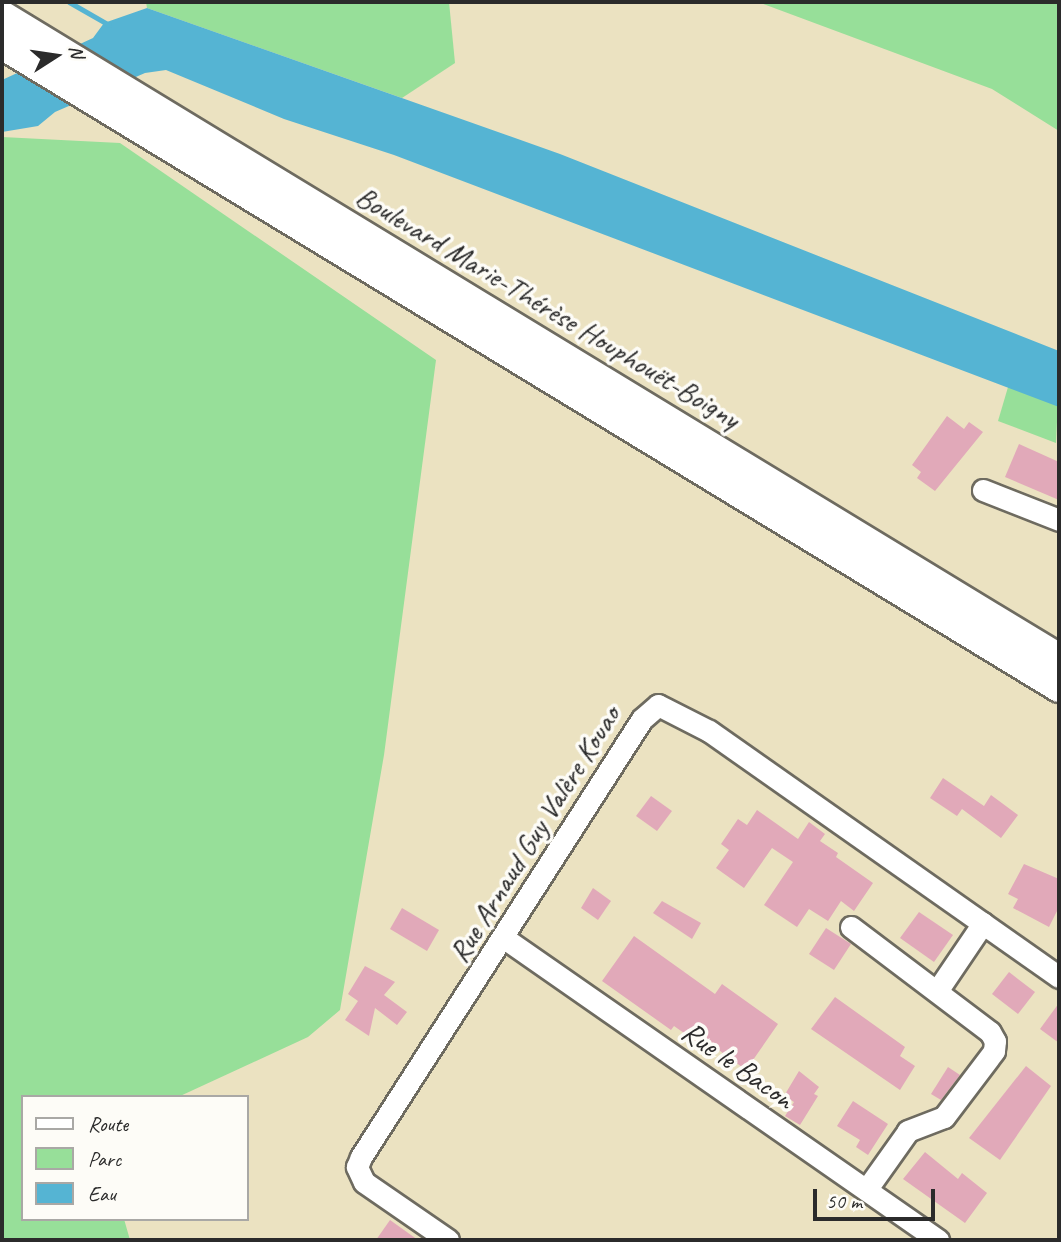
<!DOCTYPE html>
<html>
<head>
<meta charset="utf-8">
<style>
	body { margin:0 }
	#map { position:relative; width:1061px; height:1242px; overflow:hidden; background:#ebe2c1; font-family:Caveat,sans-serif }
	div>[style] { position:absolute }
	.green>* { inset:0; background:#97df99 }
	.water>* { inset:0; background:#55b4d3 }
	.stream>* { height:5px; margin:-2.5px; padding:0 2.5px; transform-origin:2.5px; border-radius:2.5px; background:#55b4d3 }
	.building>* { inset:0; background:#e1a9b9 }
	.roads { filter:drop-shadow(2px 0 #6e6b60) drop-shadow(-2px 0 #6e6b60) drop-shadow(0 2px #6e6b60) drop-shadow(0 -2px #6e6b60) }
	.minor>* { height:21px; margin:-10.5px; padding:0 10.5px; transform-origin:10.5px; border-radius:10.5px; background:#fff }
	.major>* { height:28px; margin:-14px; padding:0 14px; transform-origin:14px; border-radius:14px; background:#fff }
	span { translate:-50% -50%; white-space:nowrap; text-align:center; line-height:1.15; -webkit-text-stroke:7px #fdfcf7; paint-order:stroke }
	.street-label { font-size:30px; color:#2b2b2b }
	.frame { position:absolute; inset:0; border:4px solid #2b2b2b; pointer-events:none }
	.legend { position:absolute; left:21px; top:1095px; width:228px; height:126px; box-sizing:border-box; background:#fdfcf7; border:2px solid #a9a8a5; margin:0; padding:9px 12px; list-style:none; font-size:21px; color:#2b2b2b }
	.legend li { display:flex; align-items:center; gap:14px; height:35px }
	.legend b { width:35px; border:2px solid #a9a8a5 }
	.north { position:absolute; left:21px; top:21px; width:70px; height:70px; -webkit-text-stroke:5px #fdfcf7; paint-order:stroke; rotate:78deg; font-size:19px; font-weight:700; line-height:28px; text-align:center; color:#2b2b2b }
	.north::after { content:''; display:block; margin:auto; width:24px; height:32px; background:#2b2b2b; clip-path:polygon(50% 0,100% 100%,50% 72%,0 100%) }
	.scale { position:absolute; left:813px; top:1189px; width:122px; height:32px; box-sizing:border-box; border:4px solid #2b2b2b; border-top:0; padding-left:9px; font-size:21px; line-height:24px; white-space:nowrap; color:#2b2b2b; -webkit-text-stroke:5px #fdfcf7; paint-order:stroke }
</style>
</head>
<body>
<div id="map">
	<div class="green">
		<div style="clip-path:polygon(146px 2px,449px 2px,455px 63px,402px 98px,147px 8px)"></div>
		<div style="clip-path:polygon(758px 2px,1059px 2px,1059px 131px,992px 89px)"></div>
		<div style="clip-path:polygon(2px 137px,120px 143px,436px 360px,384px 755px,340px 1010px,308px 1037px,178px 1097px,23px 1097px,23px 1219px,124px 1219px,130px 1240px,2px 1240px)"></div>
		<div style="clip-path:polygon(1016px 360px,1059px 378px,1056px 443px,998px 421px)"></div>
	</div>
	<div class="water">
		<div style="clip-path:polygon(147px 8px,560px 154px,1059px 351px,1059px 407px,394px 155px,284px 119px,166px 70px,145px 73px,55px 112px,38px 126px,2px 132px,2px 80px,93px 38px,104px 23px)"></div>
	</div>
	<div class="stream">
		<div style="left:69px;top:2px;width:46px;rotate:29.9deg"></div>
	</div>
	<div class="building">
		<div style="clip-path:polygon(947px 416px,964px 429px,969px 422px,983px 432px,935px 491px,917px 478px,921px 472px,912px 465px)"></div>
		<div style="clip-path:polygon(1019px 444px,1059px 462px,1059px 500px,1005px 477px)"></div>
		<div style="clip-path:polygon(943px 778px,984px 806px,991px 795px,1018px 815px,1001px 838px,962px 809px,957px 816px,930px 798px)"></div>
		<div style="clip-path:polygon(651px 796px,672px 811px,657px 831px,636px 816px)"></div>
		<div style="clip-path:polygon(757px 810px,798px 839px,809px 822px,825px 834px,820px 841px,838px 853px,836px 857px,873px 883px,854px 911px,841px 901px,828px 921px,809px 909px,797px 927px,764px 905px,793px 862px,772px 848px,744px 888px,716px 868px,729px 850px,721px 844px,738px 819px,747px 825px)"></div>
		<div style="clip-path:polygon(1024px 864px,1059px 879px,1059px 907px,1049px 927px,1013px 908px,1018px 899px,1008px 894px)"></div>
		<div style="clip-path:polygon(593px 888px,611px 901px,598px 920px,581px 908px)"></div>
		<div style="clip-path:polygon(662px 901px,701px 923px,692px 939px,653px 913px)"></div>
		<div style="clip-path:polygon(402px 908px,439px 930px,427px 951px,390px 929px)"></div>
		<div style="clip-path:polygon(919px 912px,953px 935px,934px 962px,900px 938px)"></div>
		<div style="clip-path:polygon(826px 928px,851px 944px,834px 970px,809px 954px)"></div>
		<div style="clip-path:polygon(634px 936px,715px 994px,722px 984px,778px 1024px,746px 1070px,712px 1045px,708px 1050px,674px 1026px,671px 1030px,602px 981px)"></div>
		<div style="clip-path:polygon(365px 966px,395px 982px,384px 995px,407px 1012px,397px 1025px,375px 1008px,369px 1036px,345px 1020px,358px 1001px,348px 994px)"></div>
		<div style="clip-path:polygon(1009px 972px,1035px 992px,1018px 1014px,992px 994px)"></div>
		<div style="clip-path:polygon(835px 997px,905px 1047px,900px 1056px,915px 1066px,900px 1090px,811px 1029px)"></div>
		<div style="clip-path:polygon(1059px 1003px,1059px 1043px,1040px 1029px)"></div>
		<div style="clip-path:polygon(1026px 1066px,1051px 1086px,1000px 1160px,969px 1138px)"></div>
		<div style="clip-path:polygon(948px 1067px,960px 1075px,941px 1100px,931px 1094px)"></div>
		<div style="clip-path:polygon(799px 1071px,819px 1087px,814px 1094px,818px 1096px,800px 1125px,785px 1116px,794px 1102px,784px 1096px)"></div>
		<div style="clip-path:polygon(853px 1101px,888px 1124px,868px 1155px,856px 1147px,860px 1140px,837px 1126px)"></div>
		<div style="clip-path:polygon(925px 1152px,958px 1179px,962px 1173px,987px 1193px,965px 1223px,903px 1179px)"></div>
		<div style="clip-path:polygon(390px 1220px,418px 1240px,376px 1240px)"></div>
	</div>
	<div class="roads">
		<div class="minor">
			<div style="left:983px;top:490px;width:82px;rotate:21.5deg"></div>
			<div style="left:851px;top:927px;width:174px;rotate:37.1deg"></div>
			<div style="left:990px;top:1032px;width:10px;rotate:61deg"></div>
			<div style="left:995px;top:1041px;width:10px;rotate:96deg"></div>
			<div style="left:994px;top:1051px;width:83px;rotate:127.1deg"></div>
			<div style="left:944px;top:1117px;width:39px;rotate:159deg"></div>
			<div style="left:908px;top:1131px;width:72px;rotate:125.4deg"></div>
			<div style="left:504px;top:938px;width:529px;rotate:34.83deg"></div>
			<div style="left:937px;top:991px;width:82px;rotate:-55.9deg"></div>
			<div style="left:448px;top:1240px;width:102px;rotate:-145.4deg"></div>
			<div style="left:364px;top:1182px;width:17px;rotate:-115deg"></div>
			<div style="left:357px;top:1167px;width:11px;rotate:-68deg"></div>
			<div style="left:361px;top:1157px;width:520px;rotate:-57.32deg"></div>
			<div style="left:642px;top:719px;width:21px;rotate:-41deg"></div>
			<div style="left:658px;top:705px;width:57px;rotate:27deg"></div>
			<div style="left:709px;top:731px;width:428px;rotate:35.1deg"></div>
		</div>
		<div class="major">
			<div style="left:2px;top:15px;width:1237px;rotate:31.31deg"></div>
			<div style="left:2px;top:45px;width:1237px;rotate:31.31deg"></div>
		</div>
	</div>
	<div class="street-label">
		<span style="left:548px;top:307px;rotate:31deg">Boulevard Marie-Thérèse Houphouët-Boigny</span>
		<span style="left:534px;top:834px;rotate:-58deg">Rue Arnaud Guy Valère Kouao</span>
		<span style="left:738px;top:1065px;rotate:35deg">Rue le Bacon</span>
	</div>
	<div class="frame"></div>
	<ul class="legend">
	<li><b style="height:9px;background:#fff"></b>Route</li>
	<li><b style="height:19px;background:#97df99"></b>Parc</li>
	<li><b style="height:19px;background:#55b4d3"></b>Eau</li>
	</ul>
	<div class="north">N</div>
	<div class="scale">50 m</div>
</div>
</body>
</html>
